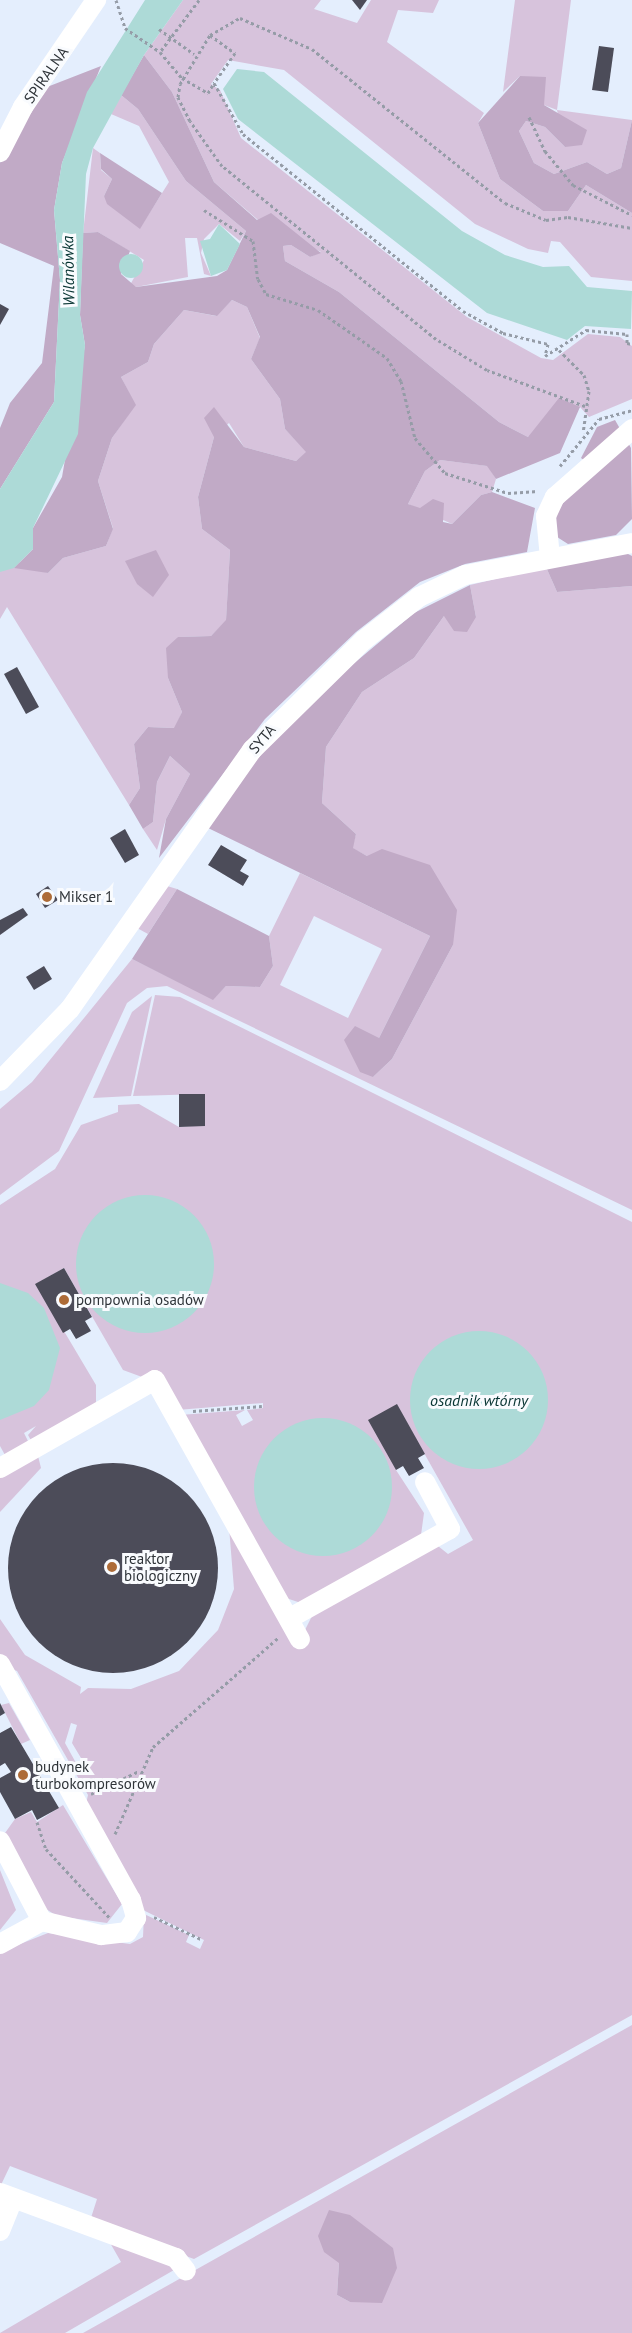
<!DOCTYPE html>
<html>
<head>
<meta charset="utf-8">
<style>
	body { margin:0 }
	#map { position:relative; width:632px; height:2333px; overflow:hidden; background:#e4eefd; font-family:"PT Sans",sans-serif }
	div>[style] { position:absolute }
	.green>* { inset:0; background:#d7c3dc }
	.forest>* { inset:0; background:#c1aac6 }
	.water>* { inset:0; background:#addad7 }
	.round { border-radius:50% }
	.building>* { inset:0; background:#4c4c59 }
	.path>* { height:3px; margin-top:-1.5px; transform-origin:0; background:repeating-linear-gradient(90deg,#959ca7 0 3px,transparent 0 6px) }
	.minor>* { height:20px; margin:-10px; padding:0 10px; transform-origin:10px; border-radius:10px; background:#fff }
	.dots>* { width:16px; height:16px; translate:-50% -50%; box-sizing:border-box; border:3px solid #f9fbfe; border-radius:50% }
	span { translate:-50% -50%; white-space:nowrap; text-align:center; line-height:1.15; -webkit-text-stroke:6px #f9fbfe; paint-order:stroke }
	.street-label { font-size:15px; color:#2f3439 }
	.poi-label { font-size:15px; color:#2f3439 }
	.left { translate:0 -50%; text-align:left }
	.water-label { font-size:16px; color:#073432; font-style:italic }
</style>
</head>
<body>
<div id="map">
	<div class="green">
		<div style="clip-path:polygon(183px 0,321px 0,314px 9px,357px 23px,371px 0,439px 0,433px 13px,398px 10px,387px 42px,484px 113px,478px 123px,500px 179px,543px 211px,568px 211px,586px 185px,632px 213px,632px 281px,591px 277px,560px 242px,551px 241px,548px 253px,528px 249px,475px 224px,284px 70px,228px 60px,211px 84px,220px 90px,241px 138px,467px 317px,541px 358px,553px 360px,588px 334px,620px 337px,632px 346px,632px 399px,589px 417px,580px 407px,528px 437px,499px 422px,339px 292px,285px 261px,283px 246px,291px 245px,310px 257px,321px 252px,258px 220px,214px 182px,172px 92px,144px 55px)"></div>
		<div style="clip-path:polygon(515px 0,571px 0,557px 110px,632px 120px,621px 168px,607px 174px,587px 162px,554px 174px,534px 163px,519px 131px,526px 121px,545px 127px,565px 147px,557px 110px,544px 105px,520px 76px,503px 92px)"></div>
		<div style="clip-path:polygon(121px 95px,138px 109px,186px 181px,246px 231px,240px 241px,219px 224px,204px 239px,201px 253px,211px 276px,204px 274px,197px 238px,185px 238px,188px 277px,136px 287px,130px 285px,144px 260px,98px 232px,83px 233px,93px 148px,100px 153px,101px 170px,112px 179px,104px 196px,140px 228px,169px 182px,139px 126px,111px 114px)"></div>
		<div style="clip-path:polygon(232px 300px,247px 307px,260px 338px,251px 359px,280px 399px,285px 429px,307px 452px,296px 461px,244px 447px,229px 423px,214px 437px,198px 497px,202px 529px,230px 550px,226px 621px,211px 636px,178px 637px,168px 678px,182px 712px,175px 728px,148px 727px,134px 744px,140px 788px,129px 805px,7px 607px,0 619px,0 555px,48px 573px,63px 558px,106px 546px,113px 528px,98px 481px,112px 438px,135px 405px,121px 377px,148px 362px,154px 344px,184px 310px,216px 316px)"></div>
		<div style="clip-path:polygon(440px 460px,488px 466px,496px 479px,492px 492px,481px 495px,452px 524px,408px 504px,425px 471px)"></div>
		<div style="clip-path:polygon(evenodd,546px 567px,557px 592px,632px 586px,632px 1210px,167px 986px,147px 988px,127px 1003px,59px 1151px,0 1195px,0 1109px,32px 1082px,132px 959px,213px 999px,226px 986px,260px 987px,273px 966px,269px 936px,300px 873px,430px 936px,379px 1038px,373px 1077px,392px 1059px,453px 945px,367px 856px,352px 848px,356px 834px,322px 803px,326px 747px,362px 692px,414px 658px,444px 616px,476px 617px,470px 585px,546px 567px,314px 916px,382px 949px,348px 1018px,280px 985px,314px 916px)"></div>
		<div style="clip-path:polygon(170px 756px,190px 774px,166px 819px,157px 850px,143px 829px,153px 822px,157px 782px)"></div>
		<div style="clip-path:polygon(167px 886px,177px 889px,148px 934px,137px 928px)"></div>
		<div style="clip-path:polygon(evenodd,155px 995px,180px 997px,632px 1222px,632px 2015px,194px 2259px,90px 2221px,97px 2199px,10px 2166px,0 2187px,0 1952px,48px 1933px,130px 1944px,143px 1937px,144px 1914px,189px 1935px,186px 1942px,200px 1949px,204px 1940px,143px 1910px,85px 1808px,88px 1795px,17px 1671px,6px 1667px,0 1655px,0 1619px,25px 1655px,81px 1687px,80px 1694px,88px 1688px,131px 1689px,179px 1671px,218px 1630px,234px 1589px,229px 1527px,305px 1630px,314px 1612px,438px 1546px,448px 1554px,473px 1540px,397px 1405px,396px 1470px,424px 1513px,421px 1535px,301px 1603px,286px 1598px,180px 1415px,245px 1410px,236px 1415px,242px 1426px,253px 1420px,247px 1410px,263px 1408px,263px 1403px,177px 1410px,142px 1377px,123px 1370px,64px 1268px,36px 1284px,96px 1385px,96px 1403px,33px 1444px,28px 1435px,36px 1426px,24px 1433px,30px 1445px,5px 1455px,0 1446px,0 1205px,55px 1169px,81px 1125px,118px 1112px,118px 1105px,139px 1104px,179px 1127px,205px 1125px,205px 1094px,133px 1096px,155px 995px,71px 1723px,77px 1725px,72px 1743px,87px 1768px,81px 1772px,65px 1743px,71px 1723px)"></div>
		<div style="clip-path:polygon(152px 996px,131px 1096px,93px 1098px,132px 1012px)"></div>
		<div style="clip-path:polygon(38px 1456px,41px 1468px,0 1512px,0 1474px)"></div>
		<div style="clip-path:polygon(9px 1703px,30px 1740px,21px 1744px,1px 1705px)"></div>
		<div style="clip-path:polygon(63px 1805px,122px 1904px,107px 1923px,57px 1916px,46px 1909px,5px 1833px,15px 1819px,31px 1812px,37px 1822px)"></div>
		<div style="clip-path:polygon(0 1870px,16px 1910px,0 1930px)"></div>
		<div style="clip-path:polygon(evenodd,632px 2025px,632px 2333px,83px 2333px,632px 2025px,339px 2263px,350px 2302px,337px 2295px,339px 2263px)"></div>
		<div style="clip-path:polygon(109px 2241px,171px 2261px,174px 2270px,65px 2333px,0 2333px,121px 2262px)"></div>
	</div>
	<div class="forest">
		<div style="clip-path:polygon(144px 55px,172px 92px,214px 182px,257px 220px,271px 213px,321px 253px,310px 257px,291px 245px,283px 246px,285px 261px,339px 292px,499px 422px,528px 437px,559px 398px,580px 407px,560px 453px,496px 479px,487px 466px,440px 460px,425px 471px,408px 504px,420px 508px,433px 499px,444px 503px,443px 522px,452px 524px,481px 495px,492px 492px,535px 508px,527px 552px,465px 564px,420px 582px,356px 632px,265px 719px,159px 858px,166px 819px,190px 774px,170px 756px,157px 782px,153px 822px,143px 829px,129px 805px,140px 788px,134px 744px,148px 727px,174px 728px,182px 712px,168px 678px,166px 648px,178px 637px,211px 636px,226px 620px,230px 550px,202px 529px,198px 497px,214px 437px,204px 418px,214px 407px,244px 447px,296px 461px,306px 452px,285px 429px,280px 399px,251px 359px,260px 337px,247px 307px,232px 300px,217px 316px,184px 310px,154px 344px,148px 362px,121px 377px,136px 405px,112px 438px,98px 481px,113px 529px,106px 546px,63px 558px,48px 573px,14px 568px,33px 549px,33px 528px,62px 477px,85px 345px,80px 315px,83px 233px,98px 232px,130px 251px,121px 274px,136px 287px,217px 276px,227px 270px,246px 231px,186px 181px,138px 109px,121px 95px)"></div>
		<div style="clip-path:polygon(101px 66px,62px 163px,54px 210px,60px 280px,54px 402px,0 489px,0 428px,10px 403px,42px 363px,54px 266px,0 243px,0 163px,25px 113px,47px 87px)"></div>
		<div style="clip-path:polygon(520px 76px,546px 77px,544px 105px,587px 130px,582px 145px,565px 147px,545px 127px,526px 121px,519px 131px,534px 163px,554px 174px,587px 162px,607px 174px,621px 168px,632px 120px,632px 213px,586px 185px,568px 211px,543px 211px,500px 179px,478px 123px)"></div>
		<div style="clip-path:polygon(100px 153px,162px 193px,140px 229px,107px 204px,104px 196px,112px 179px,101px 169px)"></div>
		<div style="clip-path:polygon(615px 420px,631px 448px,632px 519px,616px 535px,568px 544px,557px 537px,552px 518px,563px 497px,593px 467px,581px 458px,597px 427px)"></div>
		<div style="clip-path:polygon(156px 550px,169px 575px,153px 597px,137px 584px,125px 561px)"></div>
		<div style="clip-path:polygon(624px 552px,632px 556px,632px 586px,557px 592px,546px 567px)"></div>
		<div style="clip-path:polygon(470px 585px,476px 617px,467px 632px,454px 631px,444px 616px,414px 658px,362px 692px,326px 747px,322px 803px,356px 834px,353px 848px,367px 856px,382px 849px,430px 865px,457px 910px,453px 945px,392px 1059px,373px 1077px,360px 1072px,344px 1040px,355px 1026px,379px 1038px,430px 936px,208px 828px,267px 745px,327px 686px,414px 613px)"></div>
		<div style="clip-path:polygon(177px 889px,269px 936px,273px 966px,260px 987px,226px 986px,213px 1000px,132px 959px)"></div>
		<div style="clip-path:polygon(329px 2210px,350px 2215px,393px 2248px,397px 2268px,382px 2303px,350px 2302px,337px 2295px,339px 2263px,324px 2252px,318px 2236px)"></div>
	</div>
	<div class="water">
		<div style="clip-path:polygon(145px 0,183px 0,144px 55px,93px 148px,86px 174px,80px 315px,85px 345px,78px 434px,33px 528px,33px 549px,14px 568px,0 572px,0 489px,54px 402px,60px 280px,54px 210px,62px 163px,87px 92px)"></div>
		<div style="clip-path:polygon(237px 69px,264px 72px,462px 231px,505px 255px,543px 267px,569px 266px,587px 287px,632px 291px,631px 329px,585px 326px,567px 340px,487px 313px,238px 119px,223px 89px)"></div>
		<div style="clip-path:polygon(219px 224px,240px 244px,227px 270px,211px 276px,200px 241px,210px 239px)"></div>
		<div class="round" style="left:119px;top:254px;width:24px;height:24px"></div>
		<div class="round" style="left:76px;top:1195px;width:138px;height:138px"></div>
		<div style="clip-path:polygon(0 1283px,28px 1293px,44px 1308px,60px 1348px,49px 1390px,34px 1406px,0 1420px)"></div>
		<div class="round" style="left:410px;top:1331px;width:138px;height:138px"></div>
		<div class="round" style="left:254px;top:1418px;width:138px;height:138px"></div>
	</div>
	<div class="building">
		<div style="clip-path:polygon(352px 0,367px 0,360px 10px)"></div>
		<div style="clip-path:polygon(599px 46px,614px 48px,608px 92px,592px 90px)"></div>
		<div style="clip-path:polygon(0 304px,9px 309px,0 325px)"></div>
		<div style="clip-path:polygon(17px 667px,39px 707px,26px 714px,4px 674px)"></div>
		<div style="clip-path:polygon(125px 829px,139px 855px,125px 863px,110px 838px)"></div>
		<div style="clip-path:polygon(221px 845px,247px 860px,240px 871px,249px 876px,243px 886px,208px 865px)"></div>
		<div style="clip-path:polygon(48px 886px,58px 900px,45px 908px,36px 894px)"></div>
		<div style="clip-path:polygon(23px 908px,28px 915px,0 935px,0 920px)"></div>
		<div style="clip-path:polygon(44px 966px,52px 979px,34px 990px,26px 977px)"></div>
		<div style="clip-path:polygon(179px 1094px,205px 1094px,205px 1126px,179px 1127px)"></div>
		<div style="clip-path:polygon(64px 1268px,92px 1317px,85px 1321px,91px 1331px,76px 1339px,70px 1329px,63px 1333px,35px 1284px)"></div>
		<div style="clip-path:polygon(397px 1404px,425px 1454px,418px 1458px,424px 1468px,409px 1476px,403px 1466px,396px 1470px,368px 1420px)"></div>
		<div class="round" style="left:8px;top:1463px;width:210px;height:210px"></div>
		<div style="clip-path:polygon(0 1703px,5px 1713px,0 1716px)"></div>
		<div style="clip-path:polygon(11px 1727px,59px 1808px,37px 1820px,32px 1810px,15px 1819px,0 1792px,0 1778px,11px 1772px,5px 1763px,0 1766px,0 1733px)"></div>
	</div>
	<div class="path">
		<div style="left:116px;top:0;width:29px;rotate:72deg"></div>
		<div style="left:125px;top:28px;width:42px;rotate:34.4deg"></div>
		<div style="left:199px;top:0;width:65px;rotate:126.9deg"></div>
		<div style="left:160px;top:52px;width:34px;rotate:50deg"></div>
		<div style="left:182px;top:78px;width:30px;rotate:30deg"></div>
		<div style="left:208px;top:93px;width:12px;rotate:-59deg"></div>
		<div style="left:159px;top:29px;width:43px;rotate:35.5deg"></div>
		<div style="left:210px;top:35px;width:31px;rotate:36deg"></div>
		<div style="left:235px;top:53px;width:37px;rotate:125deg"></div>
		<div style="left:214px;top:83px;width:59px;rotate:60.4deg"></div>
		<div style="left:243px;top:134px;width:282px;rotate:38.8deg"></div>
		<div style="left:463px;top:311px;width:46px;rotate:28.8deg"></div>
		<div style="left:503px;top:333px;width:46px;rotate:13.7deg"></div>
		<div style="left:548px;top:344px;width:12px;rotate:104deg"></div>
		<div style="left:545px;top:356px;width:49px;rotate:-32.4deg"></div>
		<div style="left:586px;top:330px;width:41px;rotate:5.6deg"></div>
		<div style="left:627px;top:334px;width:9px;rotate:90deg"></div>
		<div style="left:627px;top:343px;width:5px;rotate:11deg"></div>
		<div style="left:529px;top:117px;width:38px;rotate:65deg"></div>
		<div style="left:545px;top:151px;width:44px;rotate:50.5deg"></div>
		<div style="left:573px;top:185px;width:66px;rotate:27deg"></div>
		<div style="left:204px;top:210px;width:58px;rotate:32.3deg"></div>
		<div style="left:253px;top:241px;width:38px;rotate:83deg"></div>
		<div style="left:258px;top:279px;width:17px;rotate:62deg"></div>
		<div style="left:266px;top:294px;width:54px;rotate:17.1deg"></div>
		<div style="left:318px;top:310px;width:84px;rotate:34.8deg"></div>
		<div style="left:387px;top:358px;width:27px;rotate:59deg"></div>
		<div style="left:401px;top:381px;width:59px;rotate:76.2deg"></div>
		<div style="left:415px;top:438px;width:46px;rotate:49.4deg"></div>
		<div style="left:445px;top:473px;width:66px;rotate:17.6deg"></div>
		<div style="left:508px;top:493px;width:30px;rotate:-4deg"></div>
		<div style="left:559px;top:350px;width:35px;rotate:45deg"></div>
		<div style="left:584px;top:375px;width:17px;rotate:73deg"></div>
		<div style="left:589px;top:391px;width:42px;rotate:98.1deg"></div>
		<div style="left:585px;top:406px;width:104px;rotate:-159.8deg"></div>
		<div style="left:487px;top:370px;width:60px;rotate:-148.7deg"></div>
		<div style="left:436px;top:339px;width:275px;rotate:-141deg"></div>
		<div style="left:222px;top:166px;width:55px;rotate:-125.4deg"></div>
		<div style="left:190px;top:121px;width:27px;rotate:-117deg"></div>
		<div style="left:178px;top:97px;width:13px;rotate:-81deg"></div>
		<div style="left:180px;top:84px;width:57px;rotate:-58.5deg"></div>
		<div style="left:210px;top:35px;width:34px;rotate:-30deg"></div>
		<div style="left:240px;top:18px;width:78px;rotate:23.3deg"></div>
		<div style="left:312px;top:49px;width:247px;rotate:38.6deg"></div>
		<div style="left:505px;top:203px;width:44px;rotate:22.5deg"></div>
		<div style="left:546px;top:220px;width:22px;rotate:-8deg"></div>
		<div style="left:568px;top:217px;width:65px;rotate:9.8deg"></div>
		<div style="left:560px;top:466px;width:61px;rotate:-50.3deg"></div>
		<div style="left:599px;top:419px;width:34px;rotate:-15deg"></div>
		<div style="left:193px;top:1411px;width:69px;rotate:-4.1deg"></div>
		<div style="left:91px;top:1794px;width:53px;rotate:-25.6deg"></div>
		<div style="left:37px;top:1822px;width:28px;rotate:72deg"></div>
		<div style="left:46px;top:1849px;width:93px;rotate:47.2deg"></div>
		<div style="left:115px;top:1834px;width:95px;rotate:-66.4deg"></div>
		<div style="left:153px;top:1747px;width:167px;rotate:-41.1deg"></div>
		<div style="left:154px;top:1917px;width:52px;rotate:25.1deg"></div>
	</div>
	<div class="minor">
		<div style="left:0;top:152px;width:51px;rotate:-62.9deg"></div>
		<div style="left:23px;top:107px;width:130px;rotate:-55.7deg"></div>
		<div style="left:550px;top:558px;width:42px;rotate:-95.4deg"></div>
		<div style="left:546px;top:516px;width:21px;rotate:-65deg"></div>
		<div style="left:555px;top:497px;width:103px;rotate:-41.4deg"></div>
		<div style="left:0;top:1081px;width:100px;rotate:-45.8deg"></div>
		<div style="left:70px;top:1009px;width:317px;rotate:-54.9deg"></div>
		<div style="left:252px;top:750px;width:157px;rotate:-44.5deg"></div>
		<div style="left:364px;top:640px;width:70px;rotate:-38deg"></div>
		<div style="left:419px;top:597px;width:51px;rotate:-25.6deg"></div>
		<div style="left:465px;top:575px;width:170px;rotate:-10.8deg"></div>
		<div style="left:0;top:1468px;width:178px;rotate:-29.6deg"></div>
		<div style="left:155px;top:1380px;width:297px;rotate:60.8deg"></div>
		<div style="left:290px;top:1618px;width:183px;rotate:-29.1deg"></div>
		<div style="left:450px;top:1529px;width:53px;rotate:-118deg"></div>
		<div style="left:0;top:1664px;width:270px;rotate:61deg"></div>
		<div style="left:131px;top:1900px;width:19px;rotate:74deg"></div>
		<div style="left:136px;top:1918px;width:17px;rotate:123deg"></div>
		<div style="left:127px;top:1932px;width:26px;rotate:173deg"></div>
		<div style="left:101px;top:1935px;width:61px;rotate:-166.7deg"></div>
		<div style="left:42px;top:1921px;width:90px;rotate:-117.7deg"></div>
		<div style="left:0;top:1944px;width:48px;rotate:-28.7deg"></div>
		<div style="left:0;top:2193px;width:188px;rotate:20.3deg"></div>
		<div style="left:176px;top:2258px;width:16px;rotate:52deg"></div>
		<div style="left:0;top:2231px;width:35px;rotate:-68deg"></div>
	</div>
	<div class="dots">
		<div style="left:47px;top:897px;background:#ad6b37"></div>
		<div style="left:64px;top:1300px;background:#ad6b37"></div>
		<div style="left:112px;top:1567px;background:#ad6b37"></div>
		<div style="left:23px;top:1775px;background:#ad6b37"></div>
	</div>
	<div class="street-label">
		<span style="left:46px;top:75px;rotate:-55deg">SPIRALNA</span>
		<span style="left:262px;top:739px;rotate:-50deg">SYTA</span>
	</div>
	<div class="poi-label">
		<span class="left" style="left:59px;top:897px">Mikser 1</span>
		<span class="left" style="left:76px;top:1300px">pompownia osadów</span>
		<span class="left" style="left:124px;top:1567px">reaktor<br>biologiczny</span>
		<span class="left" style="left:35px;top:1775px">budynek<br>turbokompresorów</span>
	</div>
	<div class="water-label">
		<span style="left:68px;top:271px;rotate:-91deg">Wilanówka</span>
		<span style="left:479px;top:1400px">osadnik wtórny</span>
	</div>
</div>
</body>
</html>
